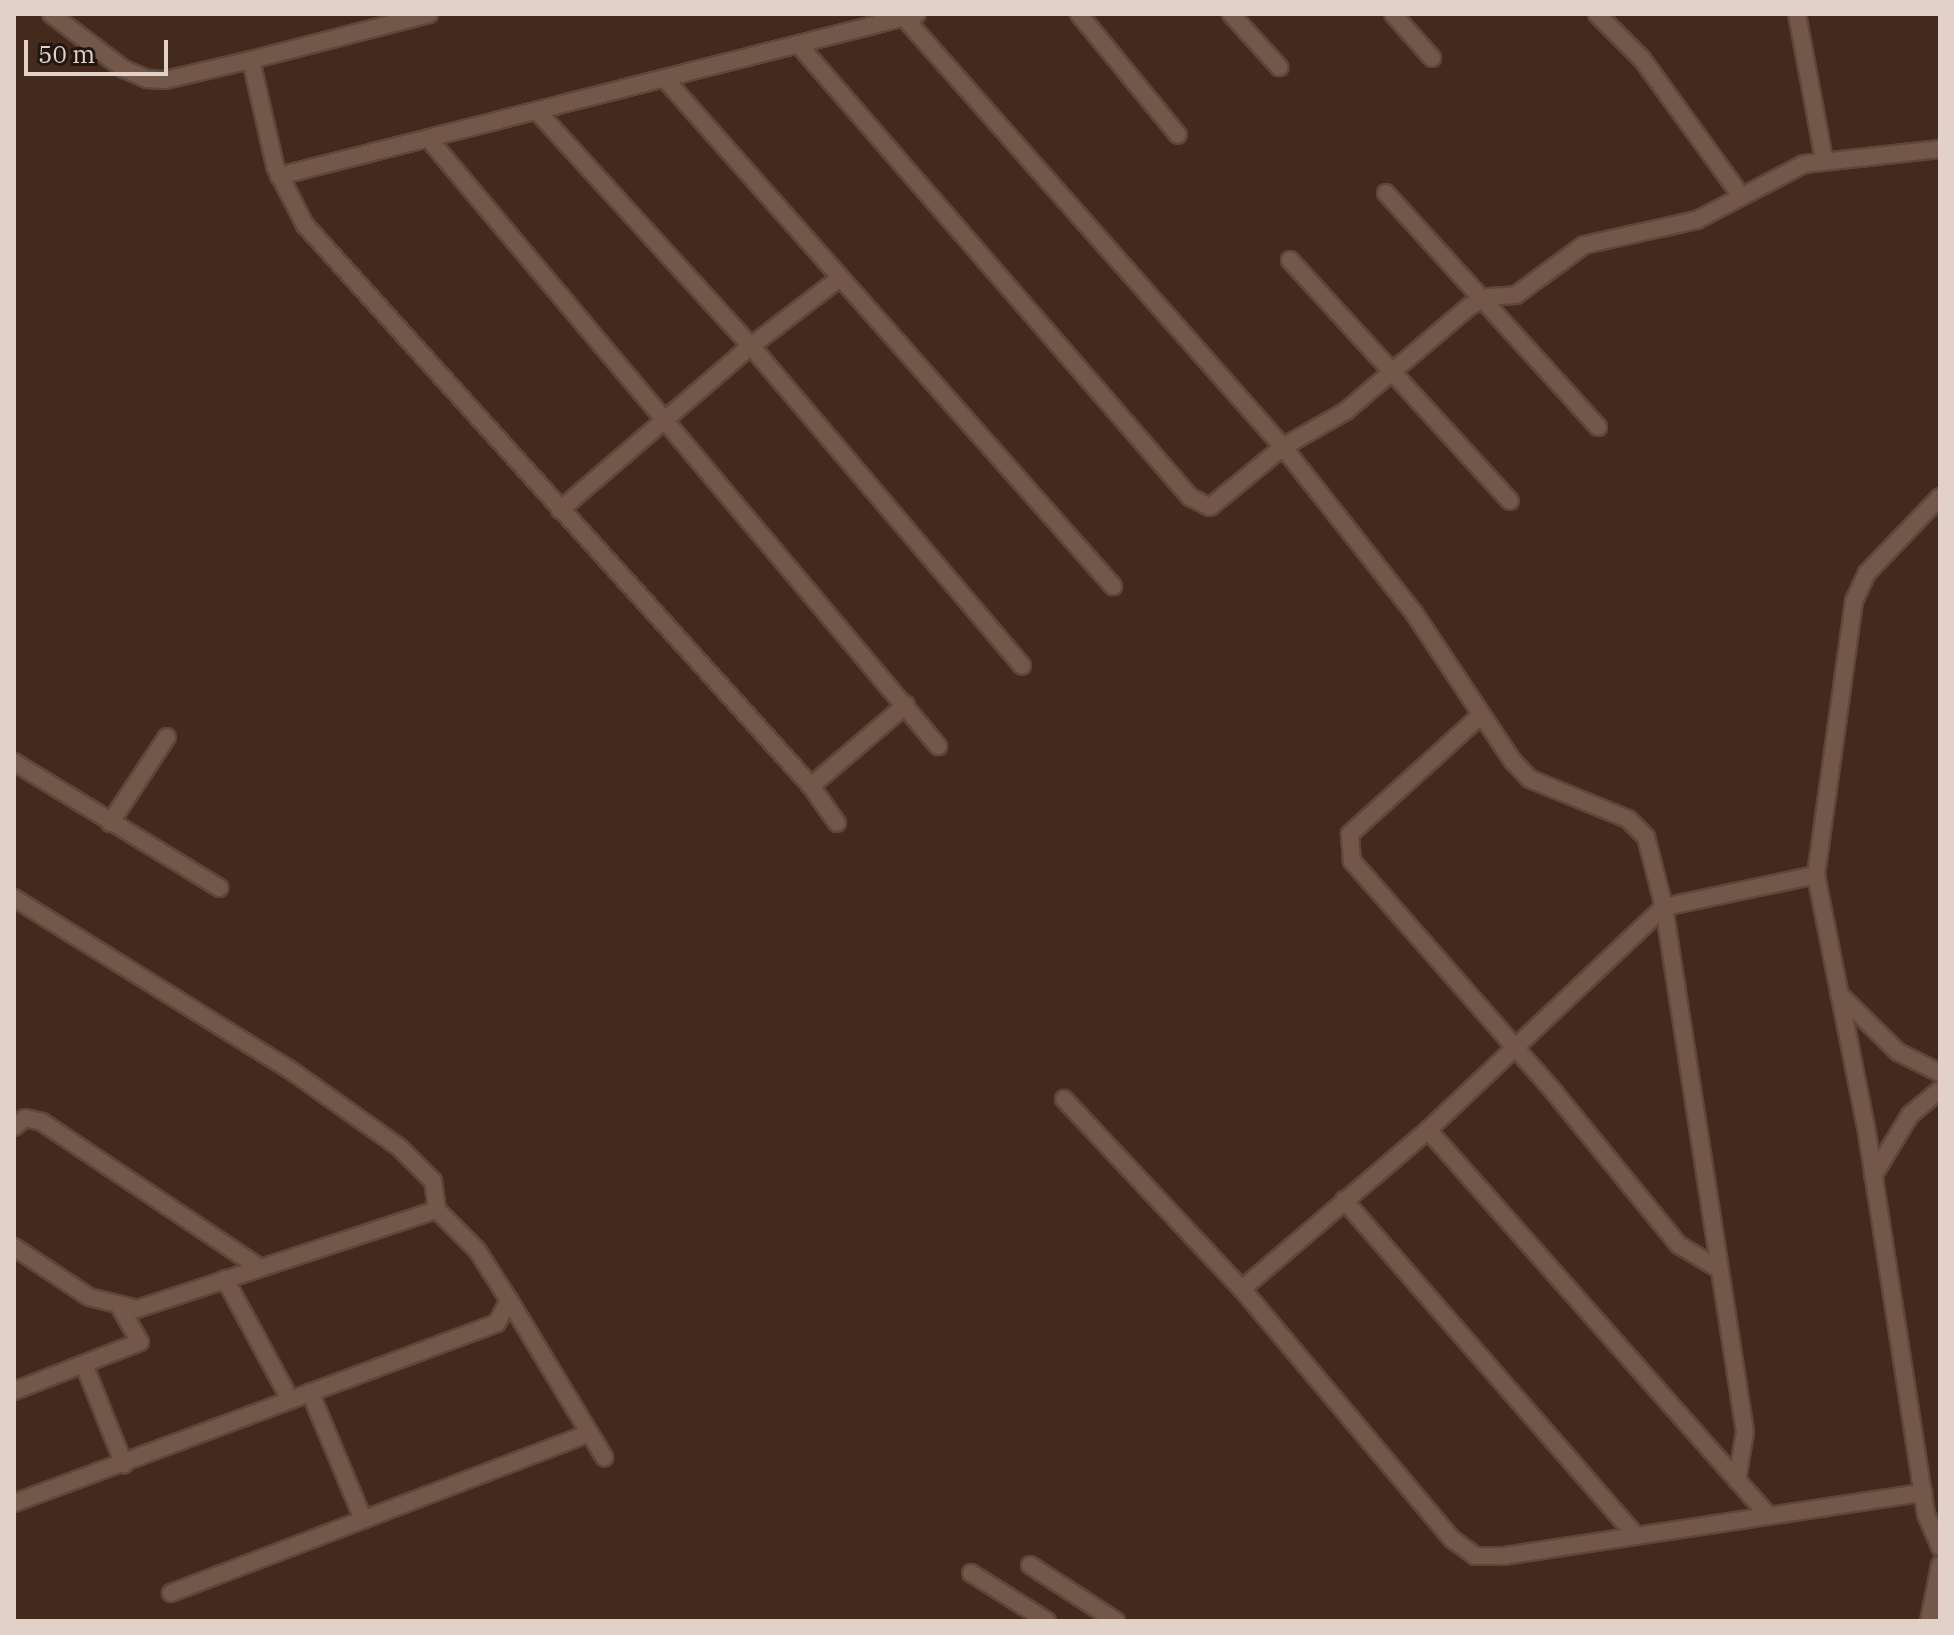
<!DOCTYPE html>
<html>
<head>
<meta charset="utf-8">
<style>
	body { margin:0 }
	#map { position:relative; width:1954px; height:1635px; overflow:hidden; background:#432a1d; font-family:"IBM Plex Serif",serif }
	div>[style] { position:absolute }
	.roads { filter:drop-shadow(2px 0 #5d473c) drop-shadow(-2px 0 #5d473c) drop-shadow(0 2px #5d473c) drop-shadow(0 -2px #5d473c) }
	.street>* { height:16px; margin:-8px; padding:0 8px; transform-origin:8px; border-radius:8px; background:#735749 }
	span { translate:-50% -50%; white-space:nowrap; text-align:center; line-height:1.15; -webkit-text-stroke:6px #211610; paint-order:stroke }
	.frame { position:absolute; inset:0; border:16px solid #e2d1c8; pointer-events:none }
	.scale { position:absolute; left:24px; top:40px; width:144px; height:36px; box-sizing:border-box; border:4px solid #e2d1c8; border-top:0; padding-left:10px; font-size:24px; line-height:28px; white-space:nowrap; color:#e2d1c8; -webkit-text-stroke:6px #211610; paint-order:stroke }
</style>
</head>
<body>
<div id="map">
	<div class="roads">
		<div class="street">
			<div style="left:51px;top:14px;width:91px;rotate:37deg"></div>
			<div style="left:124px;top:69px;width:25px;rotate:23deg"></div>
			<div style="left:147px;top:79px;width:18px;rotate:3deg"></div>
			<div style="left:165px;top:80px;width:88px;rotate:-13.1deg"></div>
			<div style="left:251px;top:60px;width:109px;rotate:77.2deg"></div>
			<div style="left:275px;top:166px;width:66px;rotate:63deg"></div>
			<div style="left:305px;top:225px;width:755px;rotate:47.95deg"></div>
			<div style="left:811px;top:786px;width:45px;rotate:54.9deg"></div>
			<div style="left:901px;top:14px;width:577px;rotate:48.58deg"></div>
			<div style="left:1283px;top:447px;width:211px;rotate:51.7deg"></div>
			<div style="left:1414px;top:613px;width:177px;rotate:56.3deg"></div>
			<div style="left:1512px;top:760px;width:26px;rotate:47deg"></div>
			<div style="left:1530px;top:779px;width:106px;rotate:22.2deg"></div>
			<div style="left:1628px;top:819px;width:25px;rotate:45deg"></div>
			<div style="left:1646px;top:837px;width:72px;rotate:75.6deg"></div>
			<div style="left:1664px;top:907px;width:155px;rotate:-11.9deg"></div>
			<div style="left:1816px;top:875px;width:277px;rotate:-82.1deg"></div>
			<div style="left:1854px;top:601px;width:31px;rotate:-65deg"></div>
			<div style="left:1867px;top:573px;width:105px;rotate:-46.2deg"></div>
			<div style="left:1079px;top:14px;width:156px;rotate:50.7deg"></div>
			<div style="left:1231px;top:14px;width:72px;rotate:47.8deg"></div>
			<div style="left:1393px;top:14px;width:59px;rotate:48.4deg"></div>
			<div style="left:1597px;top:14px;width:64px;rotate:45deg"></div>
			<div style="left:1642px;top:59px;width:169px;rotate:54.1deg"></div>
			<div style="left:1797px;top:14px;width:148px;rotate:79.5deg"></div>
			<div style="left:799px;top:45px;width:598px;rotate:49.14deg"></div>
			<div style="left:1190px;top:497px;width:22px;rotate:27deg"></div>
			<div style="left:1210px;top:507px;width:94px;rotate:-39.4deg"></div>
			<div style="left:1283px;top:447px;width:73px;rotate:-29.7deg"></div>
			<div style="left:1346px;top:411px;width:162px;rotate:-40.3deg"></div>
			<div style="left:1470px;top:306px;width:21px;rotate:-25deg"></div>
			<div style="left:1489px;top:297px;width:27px;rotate:-4deg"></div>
			<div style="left:1516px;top:295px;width:84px;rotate:-36.3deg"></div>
			<div style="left:1584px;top:245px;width:116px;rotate:-12.5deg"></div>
			<div style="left:1697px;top:220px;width:121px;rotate:-27.6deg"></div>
			<div style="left:1804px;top:164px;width:137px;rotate:-6.3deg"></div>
			<div style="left:251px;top:60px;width:184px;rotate:-14.5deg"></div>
			<div style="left:665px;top:79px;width:677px;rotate:48.54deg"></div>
			<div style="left:537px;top:111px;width:318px;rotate:47.7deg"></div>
			<div style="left:751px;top:346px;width:419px;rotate:49.7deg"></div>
			<div style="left:428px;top:138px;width:794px;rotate:50.01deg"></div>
			<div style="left:279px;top:176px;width:658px;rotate:-14.25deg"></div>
			<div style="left:1386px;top:193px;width:316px;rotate:47.8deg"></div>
			<div style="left:1290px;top:260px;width:326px;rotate:47.6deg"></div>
			<div style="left:560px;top:510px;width:252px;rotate:-40.7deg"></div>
			<div style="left:751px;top:346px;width:112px;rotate:-37.4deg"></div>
			<div style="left:1480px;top:716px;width:176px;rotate:137.8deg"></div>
			<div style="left:1350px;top:834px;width:27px;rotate:86deg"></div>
			<div style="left:1352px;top:861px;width:307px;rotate:48.8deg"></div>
			<div style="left:1554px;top:1092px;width:198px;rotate:50.8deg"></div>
			<div style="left:1679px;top:1245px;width:47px;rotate:31deg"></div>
			<div style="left:14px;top:762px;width:241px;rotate:31.5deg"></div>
			<div style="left:811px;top:786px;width:125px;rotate:-40.5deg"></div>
			<div style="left:110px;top:823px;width:103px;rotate:-56.5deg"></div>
			<div style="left:1816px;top:875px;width:263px;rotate:78.8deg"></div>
			<div style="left:1867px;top:1133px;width:386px;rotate:81.2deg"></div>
			<div style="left:1926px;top:1514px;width:36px;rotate:67deg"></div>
			<div style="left:14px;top:898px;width:324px;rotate:31.9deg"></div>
			<div style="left:289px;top:1069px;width:136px;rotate:35.4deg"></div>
			<div style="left:400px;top:1148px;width:47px;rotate:45deg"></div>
			<div style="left:433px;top:1181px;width:29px;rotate:82deg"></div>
			<div style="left:437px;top:1210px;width:57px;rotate:45deg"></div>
			<div style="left:477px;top:1250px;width:59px;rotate:57.4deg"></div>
			<div style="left:1664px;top:907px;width:531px;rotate:81.23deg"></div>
			<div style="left:1745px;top:1432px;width:49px;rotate:99.5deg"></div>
			<div style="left:1839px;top:994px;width:83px;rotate:44.5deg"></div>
			<div style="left:1898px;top:1052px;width:47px;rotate:26.6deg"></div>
			<div style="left:1064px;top:1099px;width:260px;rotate:46.9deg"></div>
			<div style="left:1242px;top:1289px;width:326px;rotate:50deg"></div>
			<div style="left:1452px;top:1539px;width:29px;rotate:36deg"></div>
			<div style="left:1475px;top:1556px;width:29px"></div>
			<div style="left:1504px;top:1556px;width:424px;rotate:-8.6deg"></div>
			<div style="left:14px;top:1127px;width:14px;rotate:-39deg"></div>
			<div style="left:25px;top:1118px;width:17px;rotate:13deg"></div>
			<div style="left:42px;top:1122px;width:262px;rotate:33.8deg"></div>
			<div style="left:1428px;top:1130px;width:514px;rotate:48.55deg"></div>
			<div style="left:1873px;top:1176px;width:71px;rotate:-58.8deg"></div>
			<div style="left:1910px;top:1115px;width:39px;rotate:-40deg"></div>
			<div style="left:1344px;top:1200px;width:444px;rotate:49deg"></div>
			<div style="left:14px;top:1247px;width:90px;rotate:33.7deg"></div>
			<div style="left:89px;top:1297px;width:49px;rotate:14deg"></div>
			<div style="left:137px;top:1309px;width:316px;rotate:-18.3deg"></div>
			<div style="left:225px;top:1279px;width:136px;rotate:61.6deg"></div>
			<div style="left:1242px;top:1289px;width:245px;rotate:-40.5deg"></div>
			<div style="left:1428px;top:1130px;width:325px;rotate:-43.4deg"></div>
			<div style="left:85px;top:1367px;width:105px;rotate:68.1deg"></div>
			<div style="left:14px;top:1391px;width:135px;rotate:-21.3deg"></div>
			<div style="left:140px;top:1342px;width:39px;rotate:-120deg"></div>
			<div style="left:310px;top:1392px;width:138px;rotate:67.3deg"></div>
			<div style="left:14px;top:1503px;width:515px;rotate:-20.44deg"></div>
			<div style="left:497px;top:1323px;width:26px;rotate:-62deg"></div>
			<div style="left:509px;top:1300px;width:184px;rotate:58.8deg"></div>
			<div style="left:1030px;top:1565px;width:103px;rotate:33.1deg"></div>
			<div style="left:971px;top:1573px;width:90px;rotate:32.3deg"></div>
			<div style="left:171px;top:1593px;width:438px;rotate:-20.9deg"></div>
			<div style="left:1929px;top:1621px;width:57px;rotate:-78.9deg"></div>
		</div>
	</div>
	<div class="frame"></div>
	<div class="scale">50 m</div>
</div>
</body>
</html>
